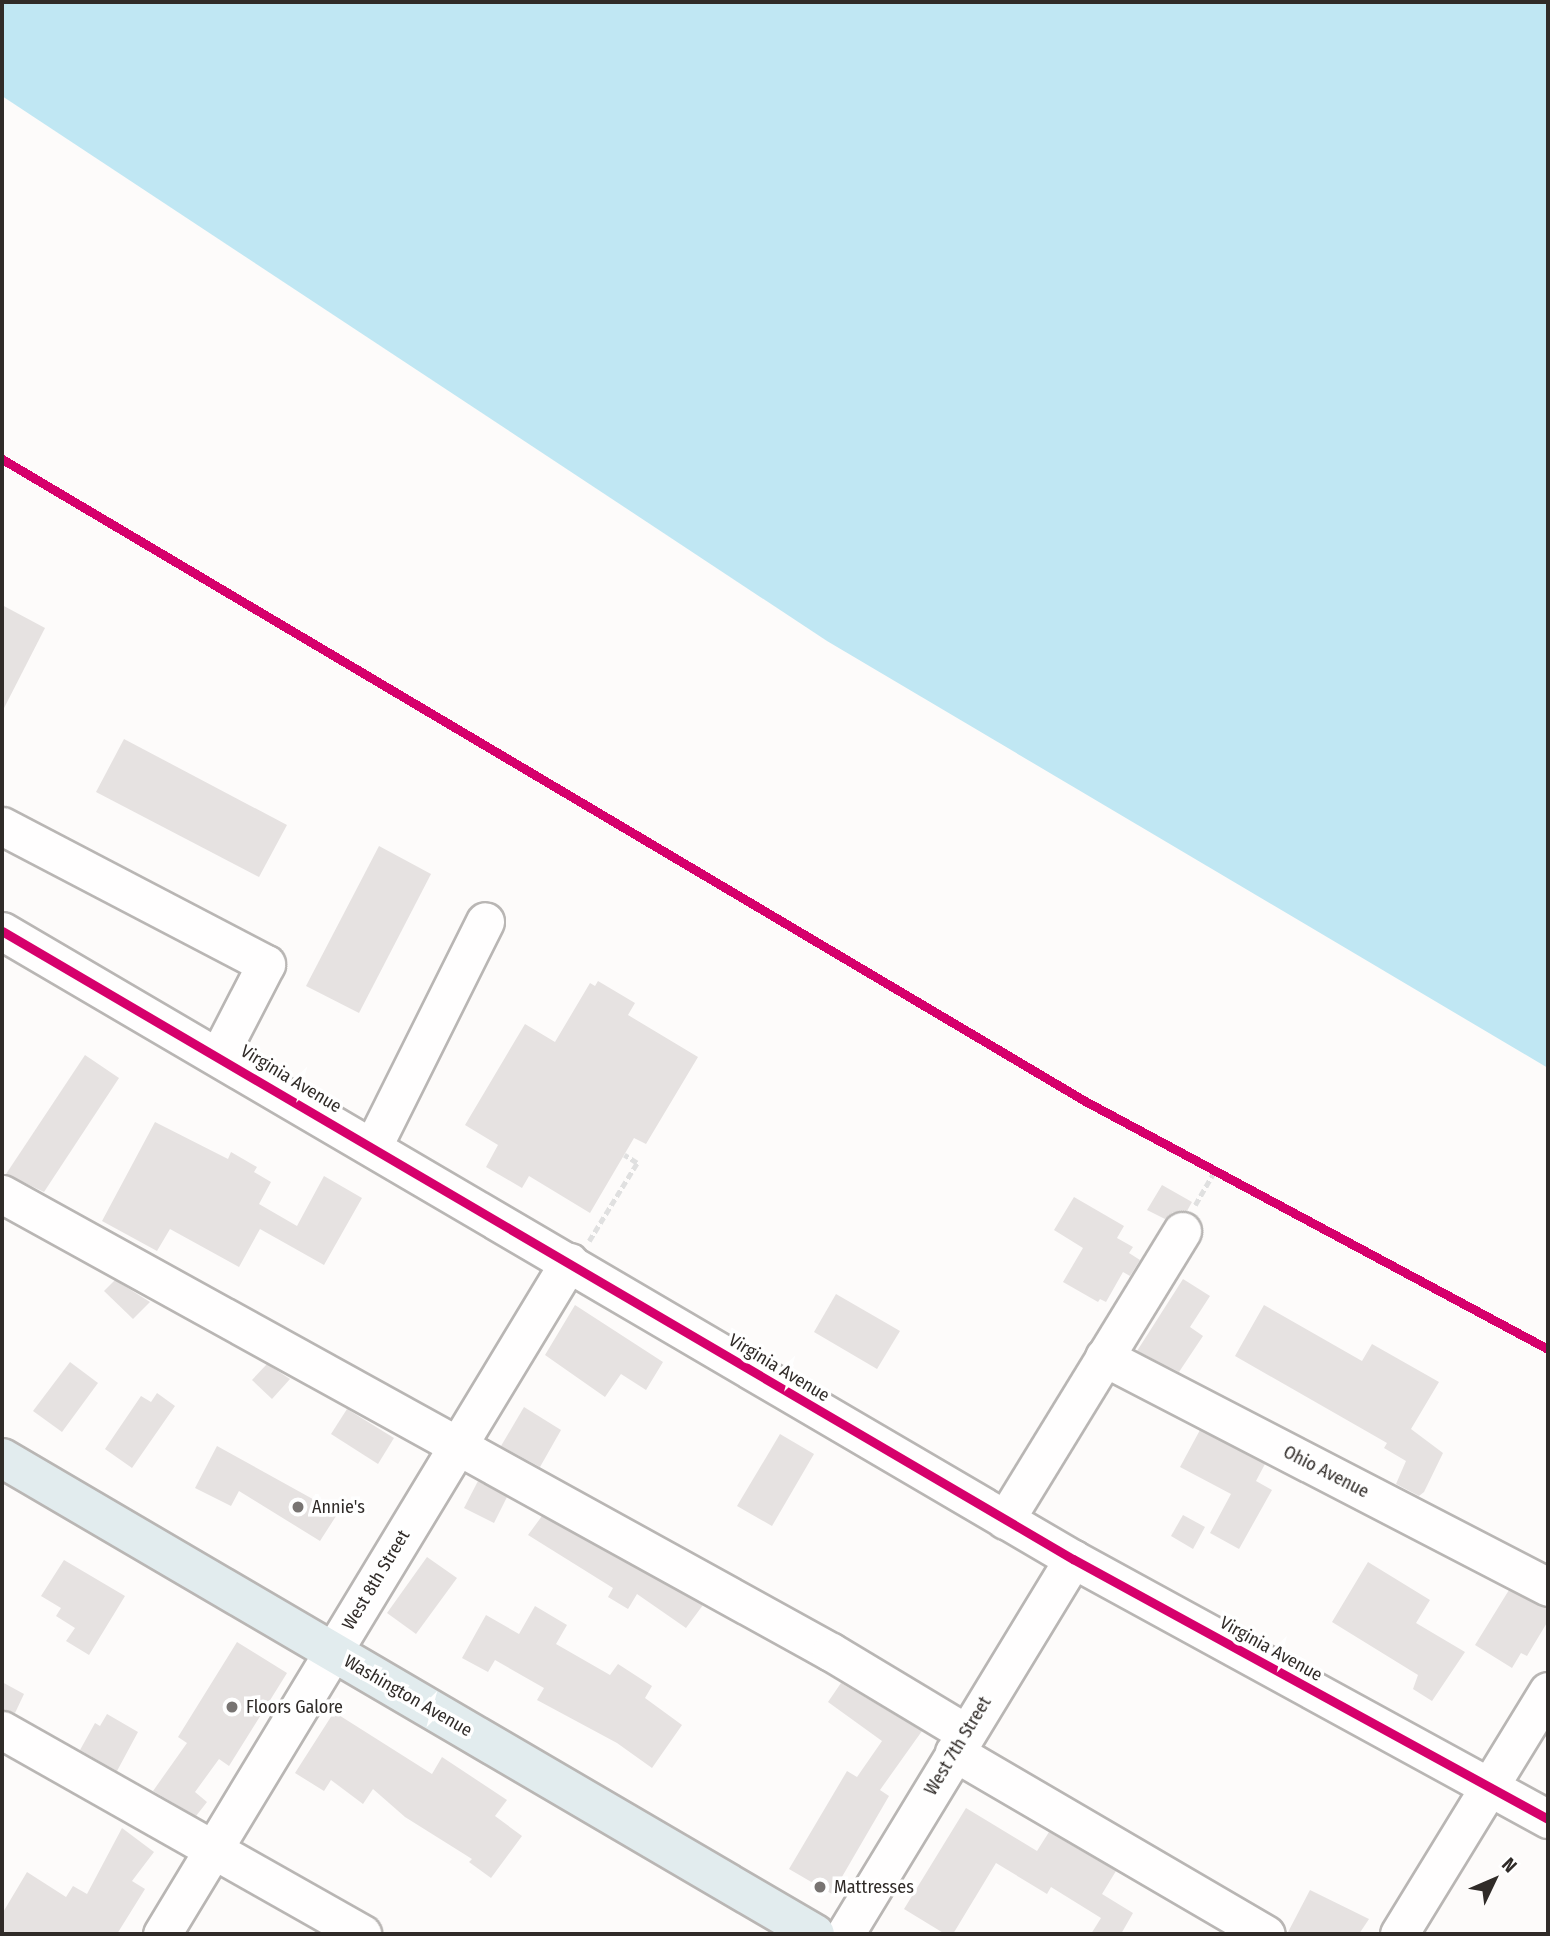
<!DOCTYPE html>
<html>
<head>
<meta charset="utf-8">
<style>
	body { margin:0 }
	#map { position:relative; width:1550px; height:1936px; overflow:hidden; background:#fdfbfa; font-family:"Fira Sans Condensed",sans-serif }
	div>[style] { position:absolute }
	.water>* { inset:0; background:#c0e7f3 }
	.building>* { inset:0; background:#e6e2e1 }
	.path>* { height:4.5px; margin-top:-2.25px; transform-origin:0; background:repeating-linear-gradient(90deg,#e0e0e0 0 7px,transparent 0 10.5px) }
	.roads { filter:drop-shadow(2px 0 #b9b6b4) drop-shadow(-2px 0 #b9b6b4) drop-shadow(0 2px #b9b6b4) drop-shadow(0 -2px #b9b6b4) }
	.minor>* { height:37px; margin:-18.5px; padding:0 18.5px; transform-origin:18.5px; border-radius:18.5px; background:#fffefe }
	.major>* { height:38px; margin:-19px; padding:0 19px; transform-origin:19px; border-radius:19px; background:#e2ecee }
	.cycleway>* { height:9px; margin:-4.5px; padding:0 4.5px; transform-origin:4.5px; border-radius:4.5px; background:#d6006c }
	.dots>* { width:19px; height:19px; translate:-50% -50%; box-sizing:border-box; border:4px solid #fff; border-radius:50% }
	span { translate:-50% -50%; white-space:nowrap; text-align:center; line-height:1.15; -webkit-text-stroke:7px #fff; paint-order:stroke }
	.street-label { font-size:18px; color:#302b28 }
	.poi-label { font-size:18px; color:#302b28 }
	.left { translate:0 -50%; text-align:left }
	.frame { position:absolute; inset:0; border:4px solid #302b28; pointer-events:none }
	.north { position:absolute; left:1459px; top:1845px; width:70px; height:70px; -webkit-text-stroke:5px #fff; paint-order:stroke; rotate:46deg; font-size:19px; font-weight:700; line-height:28px; text-align:center; color:#302b28 }
	.north::after { content:''; display:block; margin:auto; width:24px; height:32px; background:#302b28; clip-path:polygon(50% 0,100% 100%,50% 72%,0 100%) }
</style>
</head>
<body>
<div id="map">
	<div class="water">
		<div style="clip-path:polygon(2px 2px,1548px 2px,1548px 1068px,827px 641px,2px 96px)"></div>
	</div>
	<div class="building">
		<div style="clip-path:polygon(2px 605px,45px 628px,2px 712px)"></div>
		<div style="clip-path:polygon(124px 739px,287px 825px,259px 877px,96px 792px)"></div>
		<div style="clip-path:polygon(379px 846px,431px 874px,359px 1013px,306px 986px)"></div>
		<div style="clip-path:polygon(598px 981px,635px 1003px,628px 1015px,698px 1057px,646px 1144px,634px 1138px,590px 1213px,529px 1176px,522px 1188px,486px 1167px,498px 1145px,465px 1125px,525px 1024px,555px 1042px,590px 983px,595px 986px)"></div>
		<div style="clip-path:polygon(85px 1055px,119px 1078px,44px 1192px,6px 1174px)"></div>
		<div style="clip-path:polygon(155px 1122px,228px 1159px,231px 1152px,257px 1167px,254px 1172px,271px 1182px,259px 1204px,297px 1226px,324px 1176px,362px 1198px,324px 1265px,260px 1229px,239px 1267px,170px 1229px,157px 1251px,102px 1221px)"></div>
		<div style="clip-path:polygon(1162px 1185px,1192px 1202px,1187px 1211px,1173px 1212px,1165px 1219px,1147px 1210px)"></div>
		<div style="clip-path:polygon(1074px 1197px,1124px 1226px,1117px 1238px,1133px 1247px,1129px 1253px,1140px 1260px,1130px 1276px,1123px 1272px,1106px 1302px,1100px 1299px,1098px 1302px,1063px 1282px,1083px 1248px,1054px 1230px)"></div>
		<div style="clip-path:polygon(1183px 1279px,1210px 1296px,1190px 1327px,1203px 1336px,1179px 1372px,1137px 1351px)"></div>
		<div style="clip-path:polygon(115px 1280px,150px 1302px,133px 1319px,104px 1291px)"></div>
		<div style="clip-path:polygon(836px 1294px,900px 1331px,877px 1369px,814px 1332px)"></div>
		<div style="clip-path:polygon(575px 1305px,663px 1362px,646px 1390px,621px 1374px,605px 1397px,545px 1355px)"></div>
		<div style="clip-path:polygon(1264px 1305px,1362px 1361px,1372px 1344px,1439px 1382px,1411px 1429px,1443px 1453px,1424px 1492px,1419px 1496px,1396px 1484px,1406px 1461px,1384px 1448px,1387px 1443px,1235px 1356px)"></div>
		<div style="clip-path:polygon(70px 1362px,98px 1383px,62px 1432px,33px 1411px)"></div>
		<div style="clip-path:polygon(267px 1364px,290px 1379px,272px 1399px,252px 1380px)"></div>
		<div style="clip-path:polygon(157px 1393px,175px 1406px,132px 1468px,105px 1449px,141px 1396px,151px 1402px)"></div>
		<div style="clip-path:polygon(524px 1407px,561px 1430px,540px 1467px,501px 1446px)"></div>
		<div style="clip-path:polygon(347px 1409px,394px 1438px,378px 1464px,331px 1434px)"></div>
		<div style="clip-path:polygon(1200px 1430px,1265px 1464px,1256px 1481px,1272px 1490px,1239px 1549px,1210px 1533px,1231px 1494px,1180px 1467px)"></div>
		<div style="clip-path:polygon(780px 1434px,814px 1454px,772px 1526px,737px 1506px)"></div>
		<div style="clip-path:polygon(217px 1446px,338px 1513px,320px 1541px,239px 1491px,231px 1506px,195px 1488px)"></div>
		<div style="clip-path:polygon(478px 1481px,507px 1497px,494px 1523px,464px 1508px)"></div>
		<div style="clip-path:polygon(1183px 1515px,1205px 1527px,1193px 1549px,1171px 1536px)"></div>
		<div style="clip-path:polygon(542px 1516px,571px 1532px,703px 1605px,686px 1628px,637px 1594px,628px 1609px,608px 1597px,613px 1588px,528px 1535px)"></div>
		<div style="clip-path:polygon(427px 1557px,457px 1578px,416px 1634px,387px 1613px)"></div>
		<div style="clip-path:polygon(64px 1560px,125px 1596px,89px 1655px,66px 1641px,75px 1628px,56px 1616px,61px 1608px,41px 1596px)"></div>
		<div style="clip-path:polygon(1368px 1562px,1430px 1600px,1416px 1623px,1465px 1652px,1432px 1701px,1413px 1689px,1418px 1675px,1332px 1622px)"></div>
		<div style="clip-path:polygon(1509px 1590px,1548px 1608px,1548px 1621px,1527px 1656px,1521px 1653px,1512px 1668px,1475px 1645px)"></div>
		<div style="clip-path:polygon(535px 1606px,567px 1625px,556px 1644px,610px 1675px,618px 1664px,652px 1686px,645px 1698px,682px 1725px,652px 1768px,617px 1743px,537px 1700px,544px 1688px,495px 1660px,488px 1672px,462px 1658px,486px 1615px,519px 1634px)"></div>
		<div style="clip-path:polygon(237px 1642px,287px 1673px,229px 1766px,219px 1759px,195px 1792px,207px 1802px,196px 1816px,153px 1791px,187px 1743px,178px 1737px)"></div>
		<div style="clip-path:polygon(2px 1682px,24px 1694px,15px 1713px,2px 1709px)"></div>
		<div style="clip-path:polygon(841px 1683px,922px 1731px,880px 1790px,889px 1796px,832px 1894px,789px 1869px,847px 1771px,857px 1777px,882px 1741px,828px 1702px)"></div>
		<div style="clip-path:polygon(334px 1712px,432px 1774px,442px 1757px,507px 1800px,495px 1816px,522px 1836px,491px 1878px,469px 1862px,472px 1859px,405px 1817px,373px 1789px,363px 1804px,331px 1780px,324px 1791px,295px 1773px)"></div>
		<div style="clip-path:polygon(107px 1714px,138px 1732px,117px 1771px,80px 1750px,95px 1723px,100px 1726px)"></div>
		<div style="clip-path:polygon(966px 1808px,1037px 1851px,1049px 1832px,1116px 1871px,1102px 1894px,1133px 1913px,1121px 1934px,1091px 1934px,1101px 1918px,1051px 1887px,1047px 1894px,996px 1863px,953px 1934px,945px 1934px,904px 1909px)"></div>
		<div style="clip-path:polygon(122px 1828px,154px 1852px,132px 1881px,145px 1889px,117px 1934px,2px 1934px,2px 1914px,27px 1872px,66px 1897px,73px 1886px,87px 1894px)"></div>
		<div style="clip-path:polygon(1310px 1890px,1369px 1919px,1359px 1934px,1287px 1934px)"></div>
	</div>
	<div class="path">
		<div style="left:2px;top:459px;width:1259px;rotate:30.66deg"></div>
		<div style="left:1085px;top:1101px;width:525px;rotate:28.18deg"></div>
		<div style="left:1195px;top:1205px;width:38px;rotate:-60deg"></div>
		<div style="left:589px;top:1241px;width:92px;rotate:-58.4deg"></div>
		<div style="left:637px;top:1163px;width:15px;rotate:-148deg"></div>
	</div>
	<div class="roads">
		<div class="minor">
			<div style="left:2px;top:826px;width:298px;rotate:27.6deg"></div>
			<div style="left:266px;top:964px;width:102px;rotate:117.3deg"></div>
			<div style="left:2px;top:931px;width:1242px;rotate:30.39deg"></div>
			<div style="left:1073px;top:1559px;width:542px;rotate:28.69deg"></div>
			<div style="left:373px;top:1146px;width:251px;rotate:-63.5deg"></div>
			<div style="left:2px;top:1194px;width:947px;rotate:28.92deg"></div>
			<div style="left:831px;top:1652px;width:157px;rotate:31deg"></div>
			<div style="left:1104px;top:1357px;width:500px;rotate:27.38deg"></div>
			<div style="left:1005px;top:1520px;width:339px;rotate:-58.5deg"></div>
			<div style="left:2px;top:1730px;width:414px;rotate:29.5deg"></div>
			<div style="left:954px;top:1752px;width:361px;rotate:30.3deg"></div>
			<div style="left:162px;top:1934px;width:786px;rotate:-58.8deg"></div>
			<div style="left:845px;top:1934px;width:439px;rotate:-58.7deg"></div>
			<div style="left:1399px;top:1934px;width:285px;rotate:-58.5deg"></div>
		</div>
		<div class="major">
			<div style="left:2px;top:1458px;width:942px;rotate:30.35deg"></div>
		</div>
	</div>
	<div class="cycleway">
		<div style="left:2px;top:459px;width:1259px;rotate:30.66deg"></div>
		<div style="left:1085px;top:1101px;width:525px;rotate:28.18deg"></div>
		<div style="left:2px;top:931px;width:1242px;rotate:30.39deg"></div>
		<div style="left:1073px;top:1559px;width:542px;rotate:28.69deg"></div>
	</div>
	<div class="dots">
		<div style="left:298px;top:1507px;background:#787472"></div>
		<div style="left:232px;top:1707px;background:#787472"></div>
		<div style="left:820px;top:1887px;background:#787472"></div>
	</div>
	<div class="street-label">
		<span style="left:291px;top:1079px;rotate:31deg">Virginia Avenue</span>
		<span style="left:779px;top:1368px;rotate:31deg">Virginia Avenue</span>
		<span style="left:1326px;top:1472px;rotate:27deg">Ohio Avenue</span>
		<span style="left:376px;top:1580px;rotate:-59deg">West 8th Street</span>
		<span style="left:1271px;top:1649px;rotate:29deg">Virginia Avenue</span>
		<span style="left:408px;top:1696px;rotate:30deg">Washington Avenue</span>
		<span style="left:958px;top:1746px;rotate:-59deg">West 7th Street</span>
	</div>
	<div class="poi-label">
		<span class="left" style="left:312px;top:1507px">Annie's</span>
		<span class="left" style="left:246px;top:1707px">Floors Galore</span>
		<span class="left" style="left:834px;top:1887px">Mattresses</span>
	</div>
	<div class="frame"></div>
	<div class="north">N</div>
</div>
</body>
</html>
